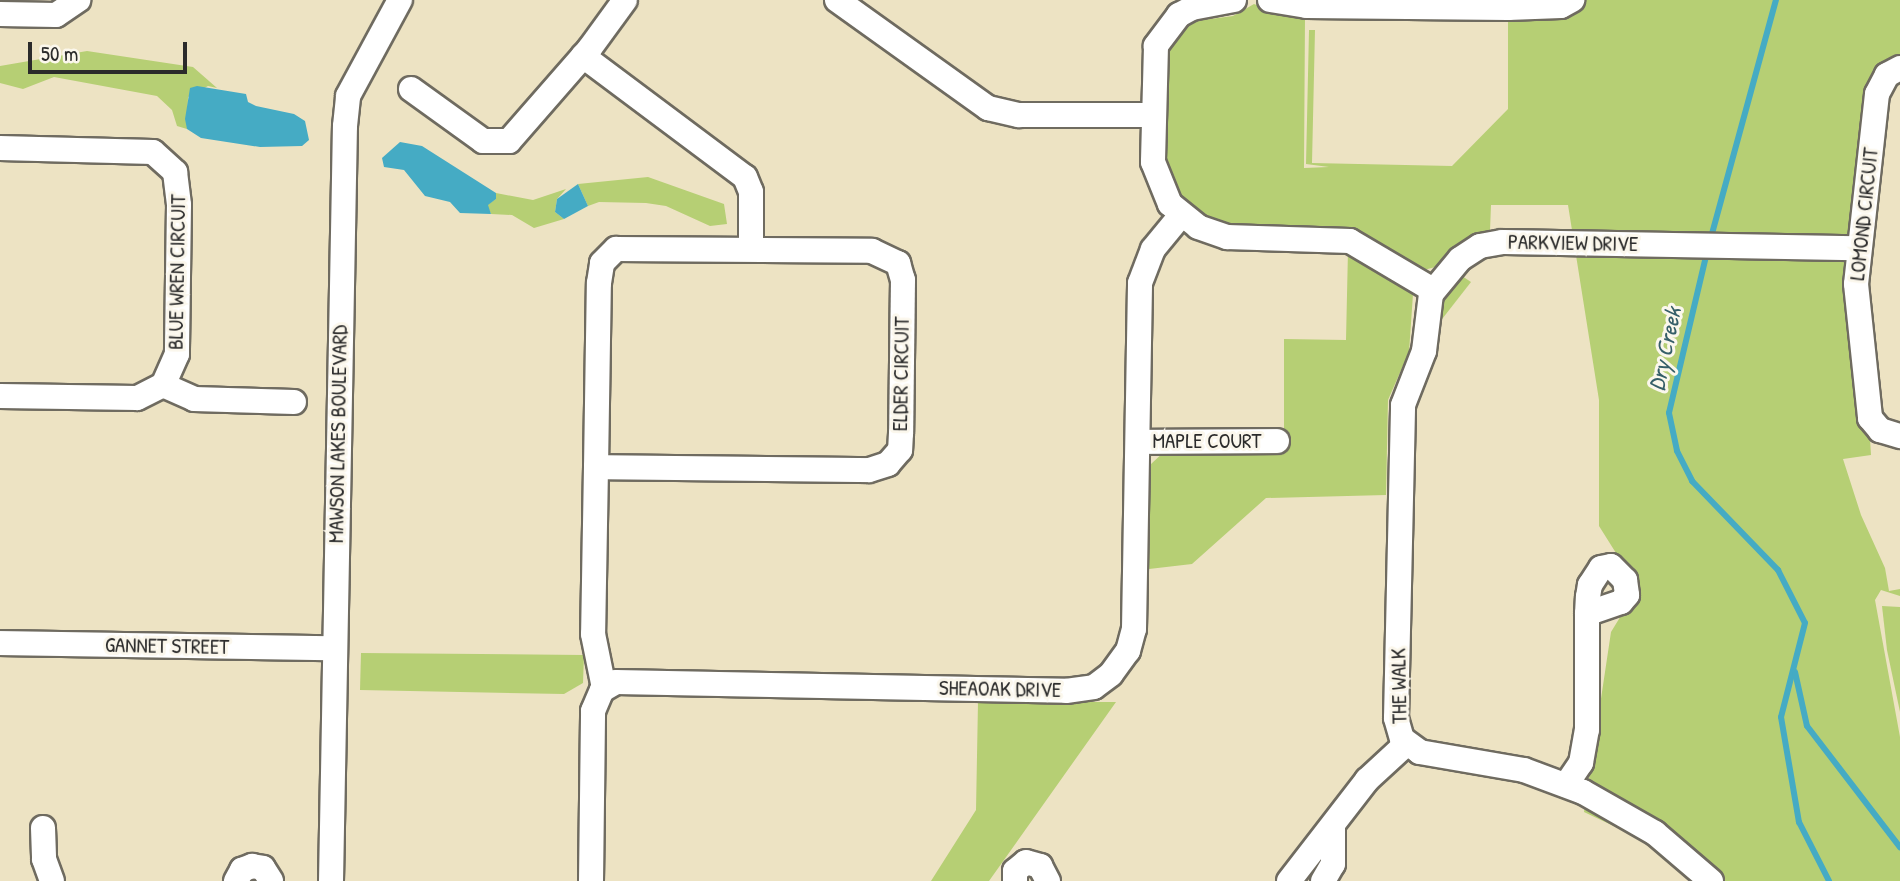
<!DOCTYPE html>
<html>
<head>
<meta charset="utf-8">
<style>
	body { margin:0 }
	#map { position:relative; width:1900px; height:881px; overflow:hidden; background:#ede3c3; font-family:"Patrick Hand",sans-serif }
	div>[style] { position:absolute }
	.green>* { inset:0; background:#b6cf74 }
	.water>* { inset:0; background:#45abc4 }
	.stream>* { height:6px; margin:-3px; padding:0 3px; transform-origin:3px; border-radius:3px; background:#45abc4 }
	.roads { filter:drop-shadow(2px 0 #6f6b60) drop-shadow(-2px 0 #6f6b60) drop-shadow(0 2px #6f6b60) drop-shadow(0 -2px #6f6b60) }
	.minor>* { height:24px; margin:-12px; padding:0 12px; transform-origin:12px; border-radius:12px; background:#fff }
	span { translate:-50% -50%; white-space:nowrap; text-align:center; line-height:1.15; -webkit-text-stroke:6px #fbf7ec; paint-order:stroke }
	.street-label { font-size:21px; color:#2b2b2b }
	.water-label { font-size:23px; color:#355e68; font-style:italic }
	.scale { position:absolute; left:28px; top:42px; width:159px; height:32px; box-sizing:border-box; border:4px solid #2b2b2b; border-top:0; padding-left:9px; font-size:21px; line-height:24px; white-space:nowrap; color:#2b2b2b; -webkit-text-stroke:5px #fbf7ec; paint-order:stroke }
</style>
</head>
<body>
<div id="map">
	<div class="green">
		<div style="clip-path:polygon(1572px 0,1900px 0,1900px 71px,1886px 77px,1858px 248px,1871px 455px,1843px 459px,1861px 515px,1885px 568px,1889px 591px,1900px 589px,1900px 596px,1881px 590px,1875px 600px,1900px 737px,1900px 881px,1709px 881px,1694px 864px,1584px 812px,1611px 632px,1638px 588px,1599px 526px,1599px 400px,1568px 205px,1491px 205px,1490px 231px,1477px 235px,1439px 266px,1424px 270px,1409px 266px,1364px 234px,1349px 229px,1229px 226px,1208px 221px,1176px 194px,1165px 159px,1166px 53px,1175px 34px,1188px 22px,1233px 16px,1254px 4px,1287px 17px,1305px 17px,1304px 168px,1329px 167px,1306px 164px,1309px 30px,1315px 30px,1312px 163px,1452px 166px,1508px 109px,1508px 8px)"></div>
		<div style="clip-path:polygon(87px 51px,193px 67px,217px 88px,208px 86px,188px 97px,187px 129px,177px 126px,172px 110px,157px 96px,54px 77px,23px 89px,0 83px,0 66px)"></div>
		<div style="clip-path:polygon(648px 177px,724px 204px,727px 224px,710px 226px,666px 206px,646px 203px,599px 202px,588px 206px,578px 184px)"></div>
		<div style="clip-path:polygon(566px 189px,557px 199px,555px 212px,564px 219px,534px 228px,512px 215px,491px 214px,487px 205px,496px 199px,496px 193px,533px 200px)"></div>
		<div style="clip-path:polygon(1348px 250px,1413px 294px,1409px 352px,1388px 400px,1386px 495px,1266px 498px,1192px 564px,1149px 569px,1150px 465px,1167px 449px,1284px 449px,1284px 339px,1346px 340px)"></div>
		<div style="clip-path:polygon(1462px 276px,1471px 282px,1439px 323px,1442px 295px)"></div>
		<div style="clip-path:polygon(1882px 606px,1900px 607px,1900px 712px,1887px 650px)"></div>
		<div style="clip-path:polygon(361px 653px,584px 655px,583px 683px,564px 694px,360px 690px)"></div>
		<div style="clip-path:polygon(978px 702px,1116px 702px,989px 881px,931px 881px,976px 810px)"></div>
	</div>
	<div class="water">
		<div style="clip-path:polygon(197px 86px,246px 94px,248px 102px,256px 106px,294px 114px,305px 121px,309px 140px,302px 146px,260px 147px,201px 138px,187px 129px,185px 119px,190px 88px)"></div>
		<div style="clip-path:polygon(400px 142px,422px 146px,496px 193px,496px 199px,488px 205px,491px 214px,460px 213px,450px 202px,425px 196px,404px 170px,384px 167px,382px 158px)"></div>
		<div style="clip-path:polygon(578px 184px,588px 206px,564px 219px,555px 212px,557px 199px)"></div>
	</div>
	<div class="stream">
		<div style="left:1710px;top:241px;width:250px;rotate:-74.7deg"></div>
		<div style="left:1707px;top:252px;width:165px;rotate:103.3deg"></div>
		<div style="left:1669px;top:413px;width:39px;rotate:78deg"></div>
		<div style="left:1677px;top:451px;width:34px;rotate:63deg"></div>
		<div style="left:1692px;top:481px;width:124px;rotate:46deg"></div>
		<div style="left:1778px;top:570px;width:59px;rotate:63deg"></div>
		<div style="left:1805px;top:623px;width:97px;rotate:104.3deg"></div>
		<div style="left:1781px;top:717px;width:107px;rotate:80.3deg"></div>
		<div style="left:1799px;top:822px;width:66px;rotate:63deg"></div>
		<div style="left:1795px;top:672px;width:55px;rotate:77.5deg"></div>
		<div style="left:1807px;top:726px;width:153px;rotate:52.5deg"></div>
	</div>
	<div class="roads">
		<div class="minor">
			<div style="left:837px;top:0;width:186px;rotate:35.6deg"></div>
			<div style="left:988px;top:108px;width:32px;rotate:13deg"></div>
			<div style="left:1019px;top:115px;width:133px"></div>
			<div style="left:1234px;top:0;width:43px;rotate:169.2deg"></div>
			<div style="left:1192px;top:8px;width:15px;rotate:152deg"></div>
			<div style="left:1179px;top:15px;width:39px;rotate:127deg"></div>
			<div style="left:1156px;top:46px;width:116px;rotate:91.5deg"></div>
			<div style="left:1153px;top:162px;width:45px;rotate:68deg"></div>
			<div style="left:1170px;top:204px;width:36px;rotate:39deg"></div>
			<div style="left:1198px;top:227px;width:31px;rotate:19deg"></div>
			<div style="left:1227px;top:237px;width:123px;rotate:1.9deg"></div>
			<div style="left:1350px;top:241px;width:96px;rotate:30.6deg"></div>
			<div style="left:1270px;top:0;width:37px;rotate:9deg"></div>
			<div style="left:1307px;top:6px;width:201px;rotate:0.6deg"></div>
			<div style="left:1508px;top:8px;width:53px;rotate:-2.2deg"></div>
			<div style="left:1561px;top:6px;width:13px;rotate:-29deg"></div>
			<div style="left:0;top:14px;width:56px;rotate:1deg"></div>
			<div style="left:56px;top:15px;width:27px;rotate:-34deg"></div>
			<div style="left:583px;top:56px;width:202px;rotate:36.8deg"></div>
			<div style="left:745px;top:177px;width:16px;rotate:68deg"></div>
			<div style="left:751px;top:192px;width:57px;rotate:90deg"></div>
			<div style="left:1900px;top:68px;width:15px;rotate:152deg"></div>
			<div style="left:1887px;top:75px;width:21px;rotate:118deg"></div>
			<div style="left:1877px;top:94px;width:191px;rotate:96.3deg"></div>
			<div style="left:1856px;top:284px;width:135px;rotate:84deg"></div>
			<div style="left:1870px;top:418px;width:16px;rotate:50deg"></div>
			<div style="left:1880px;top:430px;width:21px;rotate:17deg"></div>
			<div style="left:411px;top:89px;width:89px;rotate:35.8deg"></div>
			<div style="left:483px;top:141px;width:26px"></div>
			<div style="left:509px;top:141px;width:123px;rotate:-48.9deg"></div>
			<div style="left:590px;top:48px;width:59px;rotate:-53.9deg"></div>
			<div style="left:0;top:148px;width:153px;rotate:1.5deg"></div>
			<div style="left:153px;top:152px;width:30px;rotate:42deg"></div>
			<div style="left:175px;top:172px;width:33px;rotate:83deg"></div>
			<div style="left:179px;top:205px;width:149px;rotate:90.8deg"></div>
			<div style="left:177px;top:354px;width:34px;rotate:114deg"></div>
			<div style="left:163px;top:385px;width:29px;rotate:153deg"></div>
			<div style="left:137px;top:398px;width:137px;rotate:-179.2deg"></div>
			<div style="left:163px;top:385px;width:34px;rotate:24deg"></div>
			<div style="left:194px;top:399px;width:100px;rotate:1.7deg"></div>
			<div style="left:1138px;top:442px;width:139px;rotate:-0.4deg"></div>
			<div style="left:596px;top:467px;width:184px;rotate:-89.1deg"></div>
			<div style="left:599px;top:283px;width:20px;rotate:-81deg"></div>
			<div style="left:602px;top:263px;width:20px;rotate:-45deg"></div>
			<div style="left:616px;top:249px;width:256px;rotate:0.4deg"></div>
			<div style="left:872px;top:251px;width:29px;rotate:25deg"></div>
			<div style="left:898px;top:263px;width:18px;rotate:74deg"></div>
			<div style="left:903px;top:280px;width:153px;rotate:90.7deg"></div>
			<div style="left:901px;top:433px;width:17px;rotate:93deg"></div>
			<div style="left:900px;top:450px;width:18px;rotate:131deg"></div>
			<div style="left:888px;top:464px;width:20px;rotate:162deg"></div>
			<div style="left:869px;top:470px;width:273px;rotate:-179.4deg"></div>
			<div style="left:596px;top:467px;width:167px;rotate:91deg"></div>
			<div style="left:593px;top:634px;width:55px;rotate:78.5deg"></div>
			<div style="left:0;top:643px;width:334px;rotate:0.9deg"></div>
			<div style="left:1566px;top:785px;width:27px;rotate:-56deg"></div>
			<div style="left:1581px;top:763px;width:34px;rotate:-80deg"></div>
			<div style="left:1587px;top:730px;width:116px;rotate:-90deg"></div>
			<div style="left:1587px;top:614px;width:17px;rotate:-87deg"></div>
			<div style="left:1588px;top:597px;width:12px;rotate:-81deg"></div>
			<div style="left:1590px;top:585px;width:20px;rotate:-57deg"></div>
			<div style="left:1601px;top:568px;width:10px;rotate:-11deg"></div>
			<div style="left:1611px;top:566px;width:20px;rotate:45deg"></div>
			<div style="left:1625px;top:580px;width:15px;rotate:82deg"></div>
			<div style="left:1627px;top:595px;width:9px;rotate:131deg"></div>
			<div style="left:1621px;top:602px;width:36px;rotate:161deg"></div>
			<div style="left:43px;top:828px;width:31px;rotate:88deg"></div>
			<div style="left:44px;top:859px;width:23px;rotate:70deg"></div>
			<div style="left:236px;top:881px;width:13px;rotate:-61deg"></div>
			<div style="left:242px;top:870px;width:11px;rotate:-22deg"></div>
			<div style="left:252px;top:866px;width:11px;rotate:10deg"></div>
			<div style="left:263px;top:868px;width:15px;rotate:58deg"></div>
			<div style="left:331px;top:881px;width:755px;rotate:-88.94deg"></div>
			<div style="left:345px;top:126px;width:30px;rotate:-84deg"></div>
			<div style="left:348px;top:96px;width:109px;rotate:-61.6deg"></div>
			<div style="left:591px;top:881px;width:170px;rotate:-89.3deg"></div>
			<div style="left:593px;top:711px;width:23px;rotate:-67deg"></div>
			<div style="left:602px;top:690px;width:16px;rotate:-30deg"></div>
			<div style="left:616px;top:682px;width:450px;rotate:1.1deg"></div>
			<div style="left:1066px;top:691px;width:28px;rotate:-8deg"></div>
			<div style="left:1094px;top:687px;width:21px;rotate:-37deg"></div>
			<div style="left:1111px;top:674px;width:29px;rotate:-54deg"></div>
			<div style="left:1128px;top:651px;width:23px;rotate:-75deg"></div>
			<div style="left:1134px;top:629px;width:346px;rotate:-89deg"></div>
			<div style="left:1140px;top:283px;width:36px;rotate:-69deg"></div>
			<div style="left:1153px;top:249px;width:44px;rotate:-50.5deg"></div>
			<div style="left:1015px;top:881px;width:10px;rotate:-90deg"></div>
			<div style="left:1015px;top:871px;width:14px;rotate:-39deg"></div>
			<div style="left:1026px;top:862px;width:15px;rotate:16deg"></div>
			<div style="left:1040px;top:866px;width:17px;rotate:62deg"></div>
			<div style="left:1289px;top:881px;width:128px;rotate:-52.3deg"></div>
			<div style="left:1367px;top:780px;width:53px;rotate:-42.7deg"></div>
			<div style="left:1323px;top:881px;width:20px;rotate:-60deg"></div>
			<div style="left:1333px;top:864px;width:36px;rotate:-90deg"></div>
			<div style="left:1711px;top:881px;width:74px;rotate:-139.4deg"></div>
			<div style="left:1655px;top:833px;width:83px;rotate:-150.3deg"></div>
			<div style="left:1583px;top:792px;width:63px;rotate:-159.6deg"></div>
			<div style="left:1524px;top:770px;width:106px;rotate:-170.2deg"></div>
			<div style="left:1420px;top:752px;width:22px;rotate:-144deg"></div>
			<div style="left:1402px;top:739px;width:22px;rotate:-106deg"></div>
			<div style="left:1396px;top:718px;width:313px;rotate:-88.7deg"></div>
			<div style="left:1403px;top:405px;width:58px;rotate:-68.7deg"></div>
			<div style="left:1424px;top:351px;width:57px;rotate:-83deg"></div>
			<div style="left:1431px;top:294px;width:45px;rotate:-50.4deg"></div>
			<div style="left:1460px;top:259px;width:24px;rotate:-33deg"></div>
			<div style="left:1480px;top:246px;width:22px;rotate:-10deg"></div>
			<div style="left:1502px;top:242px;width:356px;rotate:1deg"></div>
		</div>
	</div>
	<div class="street-label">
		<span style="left:1864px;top:214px;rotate:-84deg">LOMOND CIRCUIT</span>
		<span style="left:1573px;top:243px;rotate:1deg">PARKVIEW DRIVE</span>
		<span style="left:177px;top:272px;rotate:-89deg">BLUE WREN CIRCUIT</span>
		<span style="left:901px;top:374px;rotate:-89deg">ELDER CIRCUIT</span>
		<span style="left:338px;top:434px;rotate:-89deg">MAWSON LAKES BOULEVARD</span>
		<span style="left:1207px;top:441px">MAPLE COURT</span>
		<span style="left:167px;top:646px;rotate:1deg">GANNET STREET</span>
		<span style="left:1399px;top:686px;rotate:-91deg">THE WALK</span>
		<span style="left:1000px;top:689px;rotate:1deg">SHEAOAK DRIVE</span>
	</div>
	<div class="water-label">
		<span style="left:1665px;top:349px;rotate:-78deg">Dry Creek</span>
	</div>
	<div class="scale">50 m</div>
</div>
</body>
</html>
